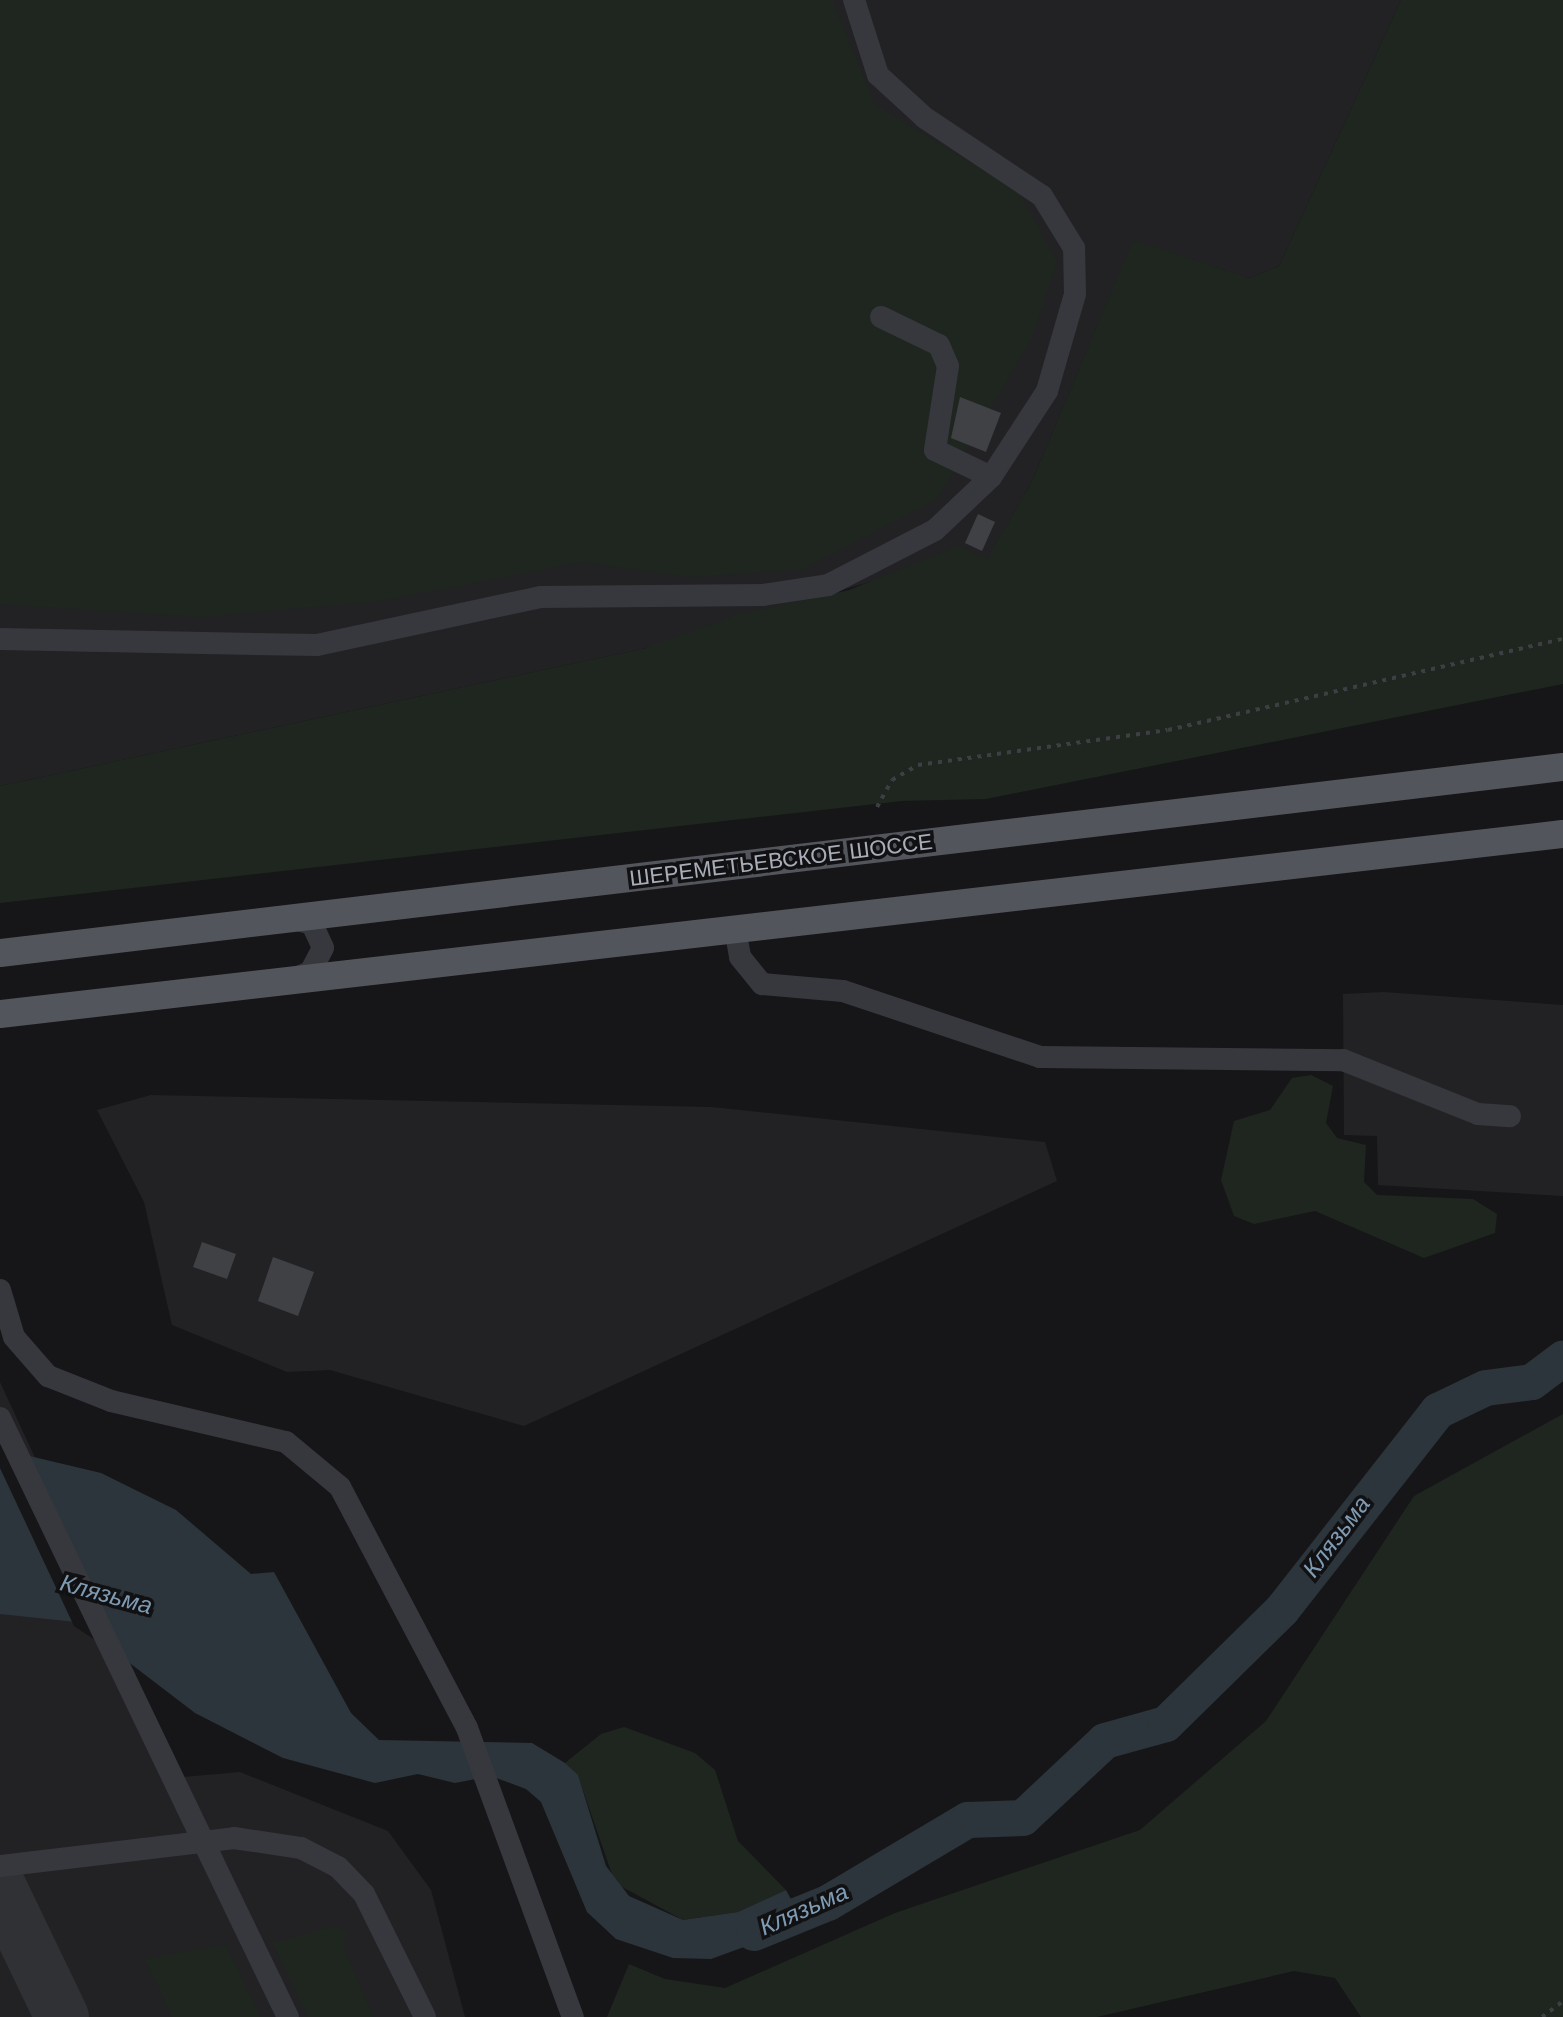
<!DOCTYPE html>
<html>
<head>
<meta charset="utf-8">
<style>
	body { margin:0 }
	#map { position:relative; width:1563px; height:2017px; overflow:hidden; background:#161618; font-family:"Work Sans",sans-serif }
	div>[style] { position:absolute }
	.built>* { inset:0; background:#222225 }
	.green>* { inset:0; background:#1e261f }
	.water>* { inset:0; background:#2c353c }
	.pier>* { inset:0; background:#161618 }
	.river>* { height:36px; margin:-18px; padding:0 18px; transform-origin:18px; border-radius:18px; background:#2c353c }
	.taxiway>* { height:54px; margin:-27px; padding:0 27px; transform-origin:27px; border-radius:27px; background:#303135 }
	.building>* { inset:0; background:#404145 }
	.path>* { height:4px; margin-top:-2px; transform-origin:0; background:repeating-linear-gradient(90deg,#3d3f44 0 4px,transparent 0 10px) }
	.minor>* { height:22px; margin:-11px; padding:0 11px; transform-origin:11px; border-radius:11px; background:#37383d }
	.major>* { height:28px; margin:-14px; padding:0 14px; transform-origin:14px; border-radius:14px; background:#53555c }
	.minor-bridge>* { height:22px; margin:-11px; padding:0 11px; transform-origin:11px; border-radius:11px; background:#37383d }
	span { translate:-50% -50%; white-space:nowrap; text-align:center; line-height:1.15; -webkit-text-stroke:7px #111113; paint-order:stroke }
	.street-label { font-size:22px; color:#a8adb8 }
	.water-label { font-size:24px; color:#7f9bb3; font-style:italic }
</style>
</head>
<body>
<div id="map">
	<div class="built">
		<div style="clip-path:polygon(0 0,1401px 0,1279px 266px,1249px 278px,1133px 241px,1032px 481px,987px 560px,893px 575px,646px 648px,0 786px)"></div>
		<div style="clip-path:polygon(1384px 992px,1563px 1005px,1563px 1196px,1378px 1185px,1377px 1136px,1344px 1135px,1343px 994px)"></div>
		<div style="clip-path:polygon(151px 1095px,711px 1107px,1045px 1142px,1057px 1181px,524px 1426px,330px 1370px,287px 1372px,172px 1325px,144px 1202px,97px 1110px)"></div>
		<div style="clip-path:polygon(0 1382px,183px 1777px,240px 1772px,388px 1831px,431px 1890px,465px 2017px,0 2017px)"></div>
	</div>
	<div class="green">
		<div style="clip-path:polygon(0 0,832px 0,875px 105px,1018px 191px,1057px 261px,1032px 338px,937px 499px,803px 569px,692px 577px,581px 562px,379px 601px,200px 617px,0 604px)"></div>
		<div style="clip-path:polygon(1401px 0,1563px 0,1563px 684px,986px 799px,902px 801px,0 903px,0 786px,646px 648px,737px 615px,849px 590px,959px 546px,987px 559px,1032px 481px,1133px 240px,1249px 278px,1279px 266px)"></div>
		<div style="clip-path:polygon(1311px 1075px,1333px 1086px,1326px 1123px,1337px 1138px,1366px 1145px,1364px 1182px,1377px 1195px,1473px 1199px,1497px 1214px,1495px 1233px,1424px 1258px,1315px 1211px,1254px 1224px,1234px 1216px,1221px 1180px,1234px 1121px,1270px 1110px,1292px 1078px)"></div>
		<div style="clip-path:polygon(1563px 1414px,1563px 2017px,1361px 2017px,1335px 1978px,1294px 1971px,1097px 2017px,607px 2017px,629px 1964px,665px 1979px,725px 1988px,895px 1913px,1140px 1830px,1266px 1721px,1414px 1496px)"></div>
		<div style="clip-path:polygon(624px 1727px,695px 1753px,715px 1770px,738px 1841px,786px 1890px,738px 1912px,683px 1920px,615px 1883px,578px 1776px,565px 1763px,601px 1734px)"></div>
		<div style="clip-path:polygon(337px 1926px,347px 1933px,343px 1946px,373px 2017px,308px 2017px,273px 1943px)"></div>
		<div style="clip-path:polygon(226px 1944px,260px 2017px,172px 2017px,145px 1959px)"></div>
	</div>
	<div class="water">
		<div style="clip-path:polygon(0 1449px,101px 1473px,176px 1510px,251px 1574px,274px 1572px,351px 1713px,379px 1740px,532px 1743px,565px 1763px,578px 1775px,606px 1866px,629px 1896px,683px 1920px,738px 1912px,786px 1890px,805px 1925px,711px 1959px,673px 1958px,616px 1939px,587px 1912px,541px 1802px,526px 1789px,491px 1776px,455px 1783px,418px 1774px,375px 1783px,283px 1758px,195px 1713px,76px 1622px,0 1614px)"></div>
	</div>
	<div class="pier">
		<div style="clip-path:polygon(0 1445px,15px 1446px,122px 1658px,74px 1626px,0 1468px)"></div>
	</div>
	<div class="river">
		<div style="left:754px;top:1933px;width:80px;rotate:-22.1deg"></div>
		<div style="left:828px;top:1903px;width:163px;rotate:-30.7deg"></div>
		<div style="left:968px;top:1820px;width:55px;rotate:-2.1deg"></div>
		<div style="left:1023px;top:1818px;width:112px;rotate:-43.2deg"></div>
		<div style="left:1105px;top:1741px;width:63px;rotate:-15.6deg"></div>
		<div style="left:1166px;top:1724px;width:163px;rotate:-44.5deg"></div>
		<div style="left:1282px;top:1610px;width:253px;rotate:-51.9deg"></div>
		<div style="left:1438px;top:1411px;width:53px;rotate:-25.6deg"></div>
		<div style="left:1486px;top:1388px;width:46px;rotate:-7.4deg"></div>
		<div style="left:1532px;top:1382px;width:39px;rotate:-37deg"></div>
	</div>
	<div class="taxiway">
		<div style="left:0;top:1888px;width:143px;rotate:64.3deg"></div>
	</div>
	<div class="building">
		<div style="clip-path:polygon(960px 397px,1001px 413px,986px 452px,951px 438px)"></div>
		<div style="clip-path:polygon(978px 514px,995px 522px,982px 551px,965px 543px)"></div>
		<div style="clip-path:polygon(202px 1242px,236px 1254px,227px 1279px,193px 1267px)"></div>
		<div style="clip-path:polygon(273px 1257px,314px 1272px,298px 1316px,258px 1301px)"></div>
	</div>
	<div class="path">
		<div style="left:877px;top:807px;width:31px;rotate:-61deg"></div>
		<div style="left:892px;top:780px;width:30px;rotate:-30deg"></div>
		<div style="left:918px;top:765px;width:252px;rotate:-8deg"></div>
		<div style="left:1168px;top:730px;width:405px;rotate:-13deg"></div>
		<div style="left:1542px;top:2017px;width:26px;rotate:-37deg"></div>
	</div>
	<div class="minor">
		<div style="left:881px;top:317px;width:64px;rotate:25.8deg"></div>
		<div style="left:939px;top:345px;width:23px;rotate:67deg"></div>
		<div style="left:948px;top:366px;width:85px;rotate:98.8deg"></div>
		<div style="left:935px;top:450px;width:62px;rotate:25.7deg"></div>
		<div style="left:0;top:639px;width:317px;rotate:1.1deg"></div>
		<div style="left:317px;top:645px;width:229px;rotate:-12.1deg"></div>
		<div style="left:541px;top:597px;width:222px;rotate:-0.5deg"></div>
		<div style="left:763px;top:595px;width:66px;rotate:-8.7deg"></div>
		<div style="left:828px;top:585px;width:120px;rotate:-27.2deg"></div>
		<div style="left:935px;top:530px;width:77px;rotate:-43.4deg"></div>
		<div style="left:991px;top:477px;width:103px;rotate:-56.9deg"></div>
		<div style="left:1047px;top:391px;width:101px;rotate:-73.9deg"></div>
		<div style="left:1075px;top:294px;width:46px;rotate:-91.2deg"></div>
		<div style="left:1074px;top:248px;width:61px;rotate:-121.6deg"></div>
		<div style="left:1042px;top:196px;width:141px;rotate:-146.3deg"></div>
		<div style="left:925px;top:118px;width:64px;rotate:-137.5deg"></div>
		<div style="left:878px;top:75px;width:79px;rotate:-107.7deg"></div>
		<div style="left:290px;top:918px;width:23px;rotate:15deg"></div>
		<div style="left:312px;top:924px;width:26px;rotate:65deg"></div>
		<div style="left:323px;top:948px;width:27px;rotate:118deg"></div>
		<div style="left:310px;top:972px;width:13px;rotate:157deg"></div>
		<div style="left:735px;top:928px;width:29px;rotate:80deg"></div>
		<div style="left:740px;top:957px;width:35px;rotate:51deg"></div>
		<div style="left:762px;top:984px;width:81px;rotate:4.9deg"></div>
		<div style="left:843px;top:991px;width:208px;rotate:18.5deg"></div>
		<div style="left:1040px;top:1057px;width:303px;rotate:0.6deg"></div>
		<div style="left:1343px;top:1060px;width:145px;rotate:21.8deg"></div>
		<div style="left:1478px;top:1114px;width:32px;rotate:4deg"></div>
		<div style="left:0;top:1290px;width:49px;rotate:73.4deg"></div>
		<div style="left:14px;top:1337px;width:52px;rotate:48.9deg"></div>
		<div style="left:48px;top:1376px;width:68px;rotate:21.6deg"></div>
		<div style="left:111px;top:1401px;width:180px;rotate:13.2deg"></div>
		<div style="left:286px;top:1442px;width:70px;rotate:39.8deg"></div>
		<div style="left:340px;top:1487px;width:272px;rotate:62.2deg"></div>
		<div style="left:467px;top:1728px;width:308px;rotate:69.9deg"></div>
		<div style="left:0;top:1866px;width:236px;rotate:-6.8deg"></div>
		<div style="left:234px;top:1838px;width:68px;rotate:8.5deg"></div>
		<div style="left:301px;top:1848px;width:42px;rotate:27.2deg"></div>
		<div style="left:338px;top:1867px;width:37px;rotate:46deg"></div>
		<div style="left:364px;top:1894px;width:137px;rotate:63.6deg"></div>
		<div style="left:243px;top:1924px;width:103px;rotate:64.2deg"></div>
	</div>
	<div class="major">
		<div style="left:0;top:953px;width:1574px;rotate:-6.79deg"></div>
		<div style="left:0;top:1014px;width:1573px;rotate:-6.57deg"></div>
	</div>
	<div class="minor-bridge">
		<div style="left:0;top:1418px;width:561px;rotate:64.35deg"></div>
	</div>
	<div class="street-label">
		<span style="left:781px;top:860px;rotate:-7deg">ШЕРЕМЕТЬЕВСКОЕ ШОССЕ</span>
	</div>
	<div class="water-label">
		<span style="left:1337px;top:1537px;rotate:-53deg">Клязьма</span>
		<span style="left:106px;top:1595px;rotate:15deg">Клязьма</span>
		<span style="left:804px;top:1910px;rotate:-24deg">Клязьма</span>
	</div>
</div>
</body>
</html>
